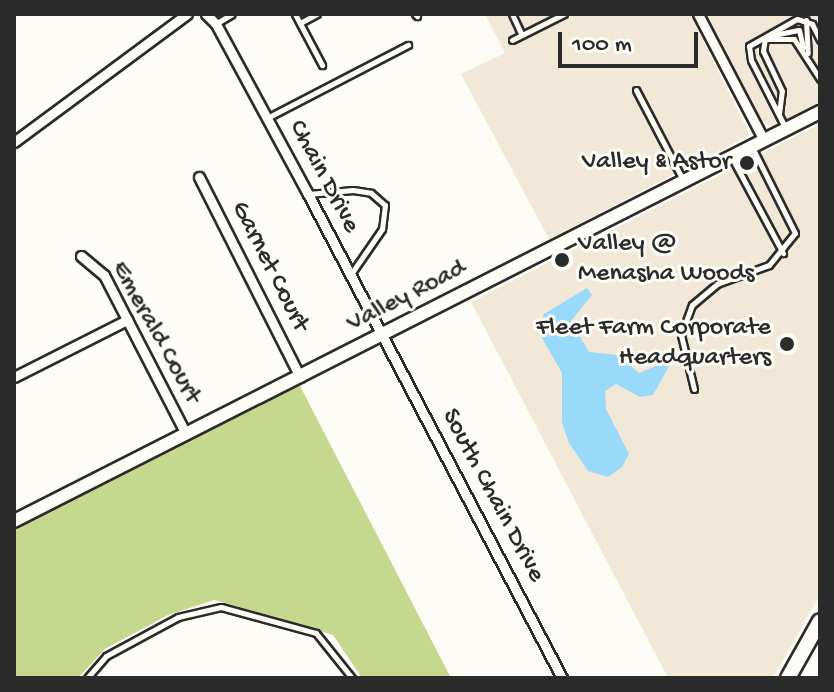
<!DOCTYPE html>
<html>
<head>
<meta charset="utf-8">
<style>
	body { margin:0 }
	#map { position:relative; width:834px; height:692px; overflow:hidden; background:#fdfcf7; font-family:"Gochi Hand",sans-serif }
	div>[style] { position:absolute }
	.built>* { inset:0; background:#f1e8d7 }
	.green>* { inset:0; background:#c6d88d }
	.water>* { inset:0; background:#99dafb }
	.roads { filter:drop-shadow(2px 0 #2b2b2b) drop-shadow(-2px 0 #2b2b2b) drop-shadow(0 2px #2b2b2b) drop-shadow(0 -2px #2b2b2b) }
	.service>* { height:5px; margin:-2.5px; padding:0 2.5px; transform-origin:2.5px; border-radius:2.5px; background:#fdfcf7 }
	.minor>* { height:9px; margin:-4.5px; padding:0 4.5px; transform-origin:4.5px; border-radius:4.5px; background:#fdfcf7 }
	.tertiary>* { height:12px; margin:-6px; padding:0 6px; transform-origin:6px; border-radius:6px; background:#fdfcf7 }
	.primary>* { height:14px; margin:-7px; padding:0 7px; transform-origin:7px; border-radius:7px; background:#fdfcf7 }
	.dots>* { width:22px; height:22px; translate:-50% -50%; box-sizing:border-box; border:4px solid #fdfcf7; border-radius:50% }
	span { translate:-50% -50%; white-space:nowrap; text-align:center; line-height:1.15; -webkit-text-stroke:6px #fdfcf7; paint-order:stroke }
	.poi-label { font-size:26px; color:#2b2b2b }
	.right { translate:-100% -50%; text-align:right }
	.left { translate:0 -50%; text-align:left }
	.street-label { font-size:26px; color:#2b2b2b }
	.frame { position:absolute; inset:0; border:16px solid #2b2b2b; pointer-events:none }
	.scale { position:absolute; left:558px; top:32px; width:140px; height:36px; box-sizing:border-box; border:4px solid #2b2b2b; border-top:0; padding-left:10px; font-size:24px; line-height:28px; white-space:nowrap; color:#2b2b2b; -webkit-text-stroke:6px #fdfcf7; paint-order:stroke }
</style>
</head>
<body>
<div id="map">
	<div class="built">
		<div style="clip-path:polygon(485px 14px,690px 14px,750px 135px,549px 239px,461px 74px,505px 53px)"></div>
		<div style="clip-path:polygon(704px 14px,820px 14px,820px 102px,772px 127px,761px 123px)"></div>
		<div style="clip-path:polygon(820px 124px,820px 595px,773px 678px,668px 678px,471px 302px)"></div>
	</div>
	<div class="green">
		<div style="clip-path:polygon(299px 384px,451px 678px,362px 678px,333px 635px,214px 600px,168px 615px,105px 649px,78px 678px,14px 678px,14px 528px)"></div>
	</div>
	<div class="water">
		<div style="clip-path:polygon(587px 288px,592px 295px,571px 321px,589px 352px,619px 355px,639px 373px,673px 359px,653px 395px,640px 397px,616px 384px,605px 391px,606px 409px,629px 454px,622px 467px,608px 477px,588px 471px,569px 443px,562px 423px,562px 373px,538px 331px,544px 314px)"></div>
	</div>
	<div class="roads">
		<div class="service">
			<div style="left:295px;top:14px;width:58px;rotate:62.1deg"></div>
			<div style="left:415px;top:14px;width:3px;rotate:45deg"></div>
			<div style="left:512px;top:14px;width:23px;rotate:65deg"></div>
			<div style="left:806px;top:20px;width:33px;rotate:87deg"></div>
			<div style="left:217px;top:23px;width:17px;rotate:-31deg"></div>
			<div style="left:300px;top:23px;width:19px;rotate:-28deg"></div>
			<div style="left:773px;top:35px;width:26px;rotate:-11deg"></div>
			<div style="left:799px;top:30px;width:18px;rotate:77deg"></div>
			<div style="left:512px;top:40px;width:58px;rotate:-26.6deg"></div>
			<div style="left:636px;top:90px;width:102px;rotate:62.4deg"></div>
			<div style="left:779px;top:114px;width:23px;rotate:-83deg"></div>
			<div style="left:782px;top:91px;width:44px;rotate:-115.4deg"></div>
			<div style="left:763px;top:51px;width:12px;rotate:-81deg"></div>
			<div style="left:765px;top:39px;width:29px"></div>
			<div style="left:794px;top:39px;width:48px;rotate:57deg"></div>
			<div style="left:267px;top:118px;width:159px;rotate:-27.4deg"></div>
			<div style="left:786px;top:129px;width:77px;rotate:-116.9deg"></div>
			<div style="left:751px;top:60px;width:14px;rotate:-98deg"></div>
			<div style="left:749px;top:46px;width:55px;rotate:-29.4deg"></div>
			<div style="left:797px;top:19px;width:16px;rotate:18deg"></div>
			<div style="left:812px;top:24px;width:18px;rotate:63deg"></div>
			<div style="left:732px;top:158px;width:108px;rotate:61.8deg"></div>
			<div style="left:308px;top:194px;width:45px;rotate:-5.1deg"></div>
			<div style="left:353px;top:190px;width:18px;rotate:9deg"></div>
			<div style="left:371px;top:193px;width:18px;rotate:41deg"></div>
			<div style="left:385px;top:205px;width:24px;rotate:97deg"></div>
			<div style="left:382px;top:229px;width:55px;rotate:124.6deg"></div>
			<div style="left:694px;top:389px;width:56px;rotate:-103.5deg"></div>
			<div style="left:681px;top:335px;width:32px;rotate:-70deg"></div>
			<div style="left:692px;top:305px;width:33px;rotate:-40deg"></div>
			<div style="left:717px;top:284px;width:55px;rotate:-20.1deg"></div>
			<div style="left:769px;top:265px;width:41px;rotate:-50.9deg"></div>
			<div style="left:795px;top:233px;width:96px;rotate:-116.6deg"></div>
			<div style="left:87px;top:678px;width:29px;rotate:-49deg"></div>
			<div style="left:106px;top:656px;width:82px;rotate:-28.4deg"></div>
			<div style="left:178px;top:617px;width:44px;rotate:-13.1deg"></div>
			<div style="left:221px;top:607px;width:98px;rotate:15.3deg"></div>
			<div style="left:316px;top:633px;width:58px;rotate:51.3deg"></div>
		</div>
		<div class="minor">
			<div style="left:206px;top:14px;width:14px;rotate:45deg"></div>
			<div style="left:216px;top:24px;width:193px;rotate:61.6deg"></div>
			<div style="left:308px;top:194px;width:547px;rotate:62.31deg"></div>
			<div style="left:698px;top:14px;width:142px;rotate:62.4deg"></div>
			<div style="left:14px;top:142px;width:215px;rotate:-36.5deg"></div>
			<div style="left:199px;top:177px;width:224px;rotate:63.2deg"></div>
			<div style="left:81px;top:256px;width:30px;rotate:40deg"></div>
			<div style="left:104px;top:275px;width:179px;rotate:62.7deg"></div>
			<div style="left:14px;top:377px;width:127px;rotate:-26.8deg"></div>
		</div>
		<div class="tertiary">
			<div style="left:14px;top:521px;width:904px;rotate:-26.91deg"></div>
		</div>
		<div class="primary">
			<div style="left:788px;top:678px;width:65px;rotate:-60.7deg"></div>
		</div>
	</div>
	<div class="dots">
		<div style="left:747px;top:163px;background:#2b2b2b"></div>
		<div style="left:562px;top:260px;background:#2b2b2b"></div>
		<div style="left:787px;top:344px;background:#2b2b2b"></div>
	</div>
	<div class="poi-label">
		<span class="right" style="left:731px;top:163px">Valley &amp; Astor</span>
		<span class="left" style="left:578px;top:260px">Valley @<br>Menasha Woods</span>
		<span class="right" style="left:771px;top:344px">Fleet Farm Corporate<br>Headquarters</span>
	</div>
	<div class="street-label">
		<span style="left:323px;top:177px;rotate:62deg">Chain Drive</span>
		<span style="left:269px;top:267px;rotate:63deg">Garnet Court</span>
		<span style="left:407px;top:297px;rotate:-27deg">Valley Road</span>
		<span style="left:155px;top:333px;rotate:61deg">Emerald Court</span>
		<span style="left:492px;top:496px;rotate:62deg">South Chain Drive</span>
	</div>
	<div class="frame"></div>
	<div class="scale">100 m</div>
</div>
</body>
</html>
